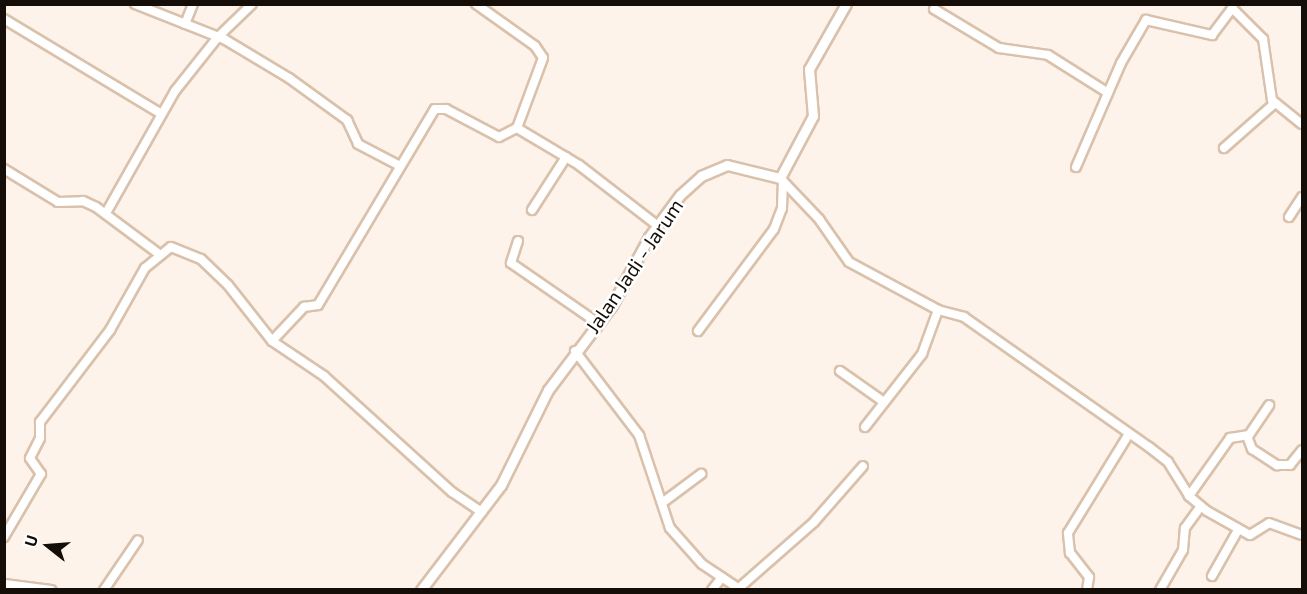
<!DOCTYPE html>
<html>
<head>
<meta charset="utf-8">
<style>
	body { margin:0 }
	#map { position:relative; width:1307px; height:594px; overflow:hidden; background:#fdf3ea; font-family:"Exo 2",sans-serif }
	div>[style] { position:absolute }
	.roads { filter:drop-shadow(2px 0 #d9c1ac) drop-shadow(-2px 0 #d9c1ac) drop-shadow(0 2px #d9c1ac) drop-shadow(0 -2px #d9c1ac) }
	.minor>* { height:8px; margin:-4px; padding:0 4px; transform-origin:4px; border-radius:4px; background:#fff }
	.tertiary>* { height:9px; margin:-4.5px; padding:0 4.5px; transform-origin:4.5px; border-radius:4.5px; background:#fff }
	span { translate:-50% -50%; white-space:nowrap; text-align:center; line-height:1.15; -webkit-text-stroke:5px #fff; paint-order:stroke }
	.street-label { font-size:20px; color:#150d07 }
	.frame { position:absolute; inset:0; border:6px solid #150d07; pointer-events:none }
	.north { position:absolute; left:18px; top:516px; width:60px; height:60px; -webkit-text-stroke:4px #fff; paint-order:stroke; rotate:287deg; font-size:16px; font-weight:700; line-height:24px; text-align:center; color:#150d07 }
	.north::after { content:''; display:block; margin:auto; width:21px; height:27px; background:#150d07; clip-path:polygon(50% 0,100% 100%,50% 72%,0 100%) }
</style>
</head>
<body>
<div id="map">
	<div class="roads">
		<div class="minor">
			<div style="left:135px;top:4px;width:96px;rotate:21.5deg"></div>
			<div style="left:224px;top:39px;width:76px;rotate:31deg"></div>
			<div style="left:289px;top:78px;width:72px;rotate:35.9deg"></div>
			<div style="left:347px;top:120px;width:26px;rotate:65deg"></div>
			<div style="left:358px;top:144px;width:47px;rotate:27.6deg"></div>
			<div style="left:476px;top:4px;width:72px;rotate:35.4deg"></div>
			<div style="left:535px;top:46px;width:14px;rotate:56deg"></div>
			<div style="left:543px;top:58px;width:75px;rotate:110.4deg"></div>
			<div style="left:517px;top:128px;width:72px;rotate:30.8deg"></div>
			<div style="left:579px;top:165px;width:98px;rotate:37.6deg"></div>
			<div style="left:934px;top:9px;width:76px;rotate:31deg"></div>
			<div style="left:999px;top:48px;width:49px;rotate:8.1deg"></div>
			<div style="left:1048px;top:55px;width:71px;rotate:32.3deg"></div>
			<div style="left:4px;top:19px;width:182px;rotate:31.1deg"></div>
			<div style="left:185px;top:24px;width:22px;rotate:-68deg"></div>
			<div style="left:1224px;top:148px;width:68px;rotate:-41.4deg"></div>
			<div style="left:1076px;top:167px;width:113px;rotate:-66.6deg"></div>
			<div style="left:1121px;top:63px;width:50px;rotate:-59.8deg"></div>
			<div style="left:1146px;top:20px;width:68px;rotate:12.8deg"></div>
			<div style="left:1212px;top:35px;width:34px;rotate:-53deg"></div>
			<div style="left:1232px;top:8px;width:44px;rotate:45deg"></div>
			<div style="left:1263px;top:39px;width:62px;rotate:81.6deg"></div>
			<div style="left:1272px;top:100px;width:38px;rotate:39deg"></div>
			<div style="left:4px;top:169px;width:63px;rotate:31.4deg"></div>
			<div style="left:58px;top:202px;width:25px;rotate:-2deg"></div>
			<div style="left:83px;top:201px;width:14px;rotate:25deg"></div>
			<div style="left:96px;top:207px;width:79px;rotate:36.7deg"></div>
			<div style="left:780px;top:178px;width:57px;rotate:46.4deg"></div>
			<div style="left:819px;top:219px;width:52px;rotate:55.1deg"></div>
			<div style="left:849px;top:262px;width:101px;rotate:28.3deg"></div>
			<div style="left:938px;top:310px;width:27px;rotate:15deg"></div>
			<div style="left:964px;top:317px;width:226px;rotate:35.1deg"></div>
			<div style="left:1149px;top:447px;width:24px;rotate:38deg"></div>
			<div style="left:1168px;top:462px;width:40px;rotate:58deg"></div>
			<div style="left:1189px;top:496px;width:23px;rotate:40deg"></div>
			<div style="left:1207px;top:511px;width:49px;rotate:29.2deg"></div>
			<div style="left:1250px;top:535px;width:22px;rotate:-32deg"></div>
			<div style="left:1269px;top:523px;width:35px;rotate:20deg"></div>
			<div style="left:532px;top:210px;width:63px;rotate:-57.3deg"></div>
			<div style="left:106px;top:213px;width:140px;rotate:-60.5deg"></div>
			<div style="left:175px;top:91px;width:69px;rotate:-51.5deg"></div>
			<div style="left:218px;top:37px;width:47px;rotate:-44.1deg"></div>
			<div style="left:1289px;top:217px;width:24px;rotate:-57deg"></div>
			<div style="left:518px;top:241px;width:23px;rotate:108deg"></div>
			<div style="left:511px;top:263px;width:106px;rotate:34.6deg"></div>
			<div style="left:698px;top:331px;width:127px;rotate:-53.3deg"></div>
			<div style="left:774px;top:229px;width:22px;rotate:-69deg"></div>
			<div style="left:782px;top:208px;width:27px;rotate:-88deg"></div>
			<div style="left:272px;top:341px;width:47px;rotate:-46.7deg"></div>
			<div style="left:304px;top:307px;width:14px;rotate:-8deg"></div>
			<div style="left:318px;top:305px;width:228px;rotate:-59.2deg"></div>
			<div style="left:435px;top:109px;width:11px"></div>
			<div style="left:446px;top:109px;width:60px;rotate:27.8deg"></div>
			<div style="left:499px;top:137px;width:20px;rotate:-27deg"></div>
			<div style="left:575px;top:351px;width:106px;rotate:52.7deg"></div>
			<div style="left:639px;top:435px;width:98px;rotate:71.6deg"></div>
			<div style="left:670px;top:528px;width:48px;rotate:48.4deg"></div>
			<div style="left:702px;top:564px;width:47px;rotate:33.7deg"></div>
			<div style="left:840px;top:371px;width:54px;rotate:35.2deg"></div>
			<div style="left:865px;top:427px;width:93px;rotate:-52deg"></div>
			<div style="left:922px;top:354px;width:47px;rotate:-70deg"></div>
			<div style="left:1247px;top:436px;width:14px;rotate:69deg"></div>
			<div style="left:1252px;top:449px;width:30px;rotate:33deg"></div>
			<div style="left:1277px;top:465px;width:13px"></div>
			<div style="left:1290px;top:465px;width:19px;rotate:-51deg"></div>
			<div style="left:1189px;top:496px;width:71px;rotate:-54.7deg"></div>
			<div style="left:1230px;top:438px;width:19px;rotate:-9deg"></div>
			<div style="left:1249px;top:435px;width:36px;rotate:-56deg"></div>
			<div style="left:662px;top:503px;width:49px;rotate:-36.6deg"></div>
			<div style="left:4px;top:537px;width:73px;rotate:-59.6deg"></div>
			<div style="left:41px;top:474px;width:19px;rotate:-125deg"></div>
			<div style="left:30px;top:458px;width:22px;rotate:-63deg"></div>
			<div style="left:40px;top:438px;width:16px;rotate:-90deg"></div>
			<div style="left:40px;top:422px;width:116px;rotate:-52.7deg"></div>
			<div style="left:110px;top:330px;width:71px;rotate:-60.6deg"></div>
			<div style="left:145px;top:268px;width:33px;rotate:-39deg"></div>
			<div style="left:171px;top:247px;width:32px;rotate:22deg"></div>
			<div style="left:201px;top:259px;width:37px;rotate:44deg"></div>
			<div style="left:228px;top:285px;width:71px;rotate:51.8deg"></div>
			<div style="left:272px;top:341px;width:63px;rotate:33.9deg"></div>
			<div style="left:324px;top:376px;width:173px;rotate:42.2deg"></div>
			<div style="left:452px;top:492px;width:36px;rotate:34deg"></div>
			<div style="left:1212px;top:576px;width:53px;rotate:-60.5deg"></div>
			<div style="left:739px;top:588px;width:100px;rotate:-41.3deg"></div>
			<div style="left:814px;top:522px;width:74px;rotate:-48.8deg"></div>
			<div style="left:104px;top:590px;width:60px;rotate:-55.8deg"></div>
			<div style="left:712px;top:590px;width:16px;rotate:-52deg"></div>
			<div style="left:1087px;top:590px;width:13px;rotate:-81deg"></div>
			<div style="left:1089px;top:577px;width:31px;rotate:-128deg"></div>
			<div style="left:1070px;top:553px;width:20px;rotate:-96deg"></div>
			<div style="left:1068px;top:533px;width:116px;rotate:-58.4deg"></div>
			<div style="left:1160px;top:590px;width:46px;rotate:-60.1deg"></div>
			<div style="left:1183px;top:550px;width:22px;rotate:-85deg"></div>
			<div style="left:1185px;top:528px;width:27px;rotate:-54deg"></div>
		</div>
		<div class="tertiary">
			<div style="left:4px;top:584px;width:47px;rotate:7.3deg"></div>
			<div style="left:421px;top:590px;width:132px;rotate:-52.7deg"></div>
			<div style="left:501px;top:485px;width:106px;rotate:-63.7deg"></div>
			<div style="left:548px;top:390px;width:106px;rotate:-53deg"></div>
			<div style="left:612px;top:305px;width:77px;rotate:-61.4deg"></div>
			<div style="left:649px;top:237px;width:52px;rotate:-53.6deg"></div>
			<div style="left:680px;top:195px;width:28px;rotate:-42deg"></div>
			<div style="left:701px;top:176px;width:28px;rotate:-23deg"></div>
			<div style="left:727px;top:165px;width:55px;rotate:13.8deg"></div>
			<div style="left:780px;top:178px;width:70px;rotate:-62deg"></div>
			<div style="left:813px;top:116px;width:47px;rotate:-94.9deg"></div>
			<div style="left:809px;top:69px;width:75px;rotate:-60.4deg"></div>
		</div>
	</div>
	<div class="street-label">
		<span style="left:634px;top:266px;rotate:-56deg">Jalan Jadi - Jarum</span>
	</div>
	<div class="frame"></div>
	<div class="north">U</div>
</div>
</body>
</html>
